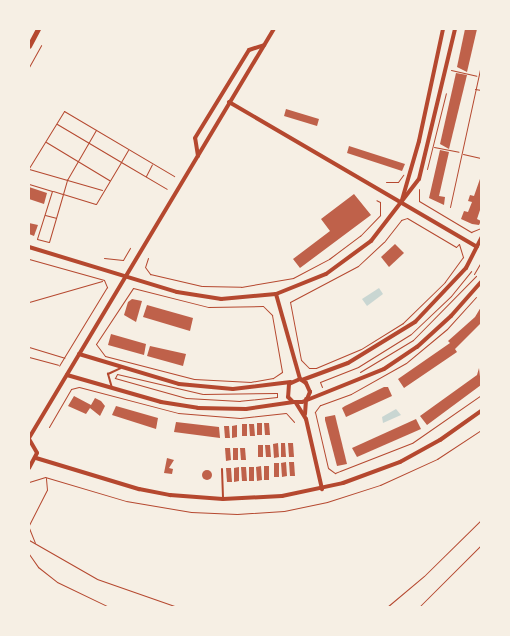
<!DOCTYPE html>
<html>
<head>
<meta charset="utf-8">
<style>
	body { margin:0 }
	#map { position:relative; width:510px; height:636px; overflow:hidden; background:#f6efe4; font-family:Manrope,sans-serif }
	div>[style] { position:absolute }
	.water>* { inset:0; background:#c9d6d2 }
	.building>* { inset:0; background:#bf614a }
	.round { border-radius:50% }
	.path>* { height:1px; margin:-0.5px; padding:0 0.5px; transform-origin:0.5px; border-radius:0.5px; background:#b5482f }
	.service>* { height:2px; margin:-1px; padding:0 1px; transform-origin:1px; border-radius:1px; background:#b5482f }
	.minor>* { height:4px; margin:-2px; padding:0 2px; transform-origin:2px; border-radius:2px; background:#b5482f }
	.tertiary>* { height:4.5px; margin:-2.25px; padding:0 2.25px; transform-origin:2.25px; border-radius:2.25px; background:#b5482f }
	span { translate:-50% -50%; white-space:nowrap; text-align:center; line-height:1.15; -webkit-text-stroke:5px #f6efe4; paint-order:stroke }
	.frame { position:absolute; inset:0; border:30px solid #f6efe4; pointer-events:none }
</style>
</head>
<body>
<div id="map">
	<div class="water">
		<div style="clip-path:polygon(379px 288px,383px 294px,367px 306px,362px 299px)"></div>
		<div style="clip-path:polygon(396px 409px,401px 415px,383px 423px,382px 417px)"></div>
	</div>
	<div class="building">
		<div style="clip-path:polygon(465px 29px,477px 29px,467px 72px,457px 67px)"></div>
		<div style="clip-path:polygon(456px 73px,467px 75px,449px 149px,440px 144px)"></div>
		<div style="clip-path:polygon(286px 109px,319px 119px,317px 126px,284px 116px)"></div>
		<div style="clip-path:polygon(349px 146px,405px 164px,402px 171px,347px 153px)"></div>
		<div style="clip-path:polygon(440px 150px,449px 152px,439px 196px,445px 197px,444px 205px,429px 198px)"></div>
		<div style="clip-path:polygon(481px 176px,481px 207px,477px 219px,481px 221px,479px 225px,472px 224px,461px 219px,464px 211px,468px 212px,472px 202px,468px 201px,470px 195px,474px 196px)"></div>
		<div style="clip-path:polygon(29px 187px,47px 193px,44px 204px,29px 199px)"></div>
		<div style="clip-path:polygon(354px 194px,371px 215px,300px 268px,293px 259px,330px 231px,321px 219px)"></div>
		<div style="clip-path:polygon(29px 223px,38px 225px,34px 236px,29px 234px)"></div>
		<div style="clip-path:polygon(395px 244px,404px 253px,389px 267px,381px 257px)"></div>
		<div style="clip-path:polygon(132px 299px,142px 301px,136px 322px,124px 315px,128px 302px)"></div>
		<div style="clip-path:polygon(147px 305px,193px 318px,190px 331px,143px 317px)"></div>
		<div style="clip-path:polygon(481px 307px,481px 323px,455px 349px,457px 352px,404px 388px,398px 379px,450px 343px,448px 341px,475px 317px)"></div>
		<div style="clip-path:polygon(111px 334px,146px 344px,144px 355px,108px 345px)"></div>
		<div style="clip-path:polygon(150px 346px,186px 354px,183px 366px,147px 356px)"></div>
		<div style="clip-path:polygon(479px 368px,481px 385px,427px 425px,420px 416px,477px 375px)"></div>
		<div style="clip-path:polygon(384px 387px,388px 387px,392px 396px,346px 417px,342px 408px,345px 406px)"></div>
		<div style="clip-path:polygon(74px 396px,91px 405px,95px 398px,101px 401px,105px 406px,100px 416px,90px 408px,86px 414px,68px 406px)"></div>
		<div style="clip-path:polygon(116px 406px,158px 418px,156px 429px,112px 415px)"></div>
		<div style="clip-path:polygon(335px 415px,347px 464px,337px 466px,325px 420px,325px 417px)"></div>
		<div style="clip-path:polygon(416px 419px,421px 429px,357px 457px,352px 448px)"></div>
		<div style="clip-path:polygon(176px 422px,219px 427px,220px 438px,174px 432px)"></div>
		<div style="clip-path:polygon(257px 423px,262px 423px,262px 435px,257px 435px)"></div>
		<div style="clip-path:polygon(264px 423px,269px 423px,270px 435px,265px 435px)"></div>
		<div style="clip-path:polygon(242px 424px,247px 424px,247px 436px,242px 436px)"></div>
		<div style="clip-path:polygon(249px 424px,254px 424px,255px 436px,250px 436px)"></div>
		<div style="clip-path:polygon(237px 425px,237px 437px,232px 438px,232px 426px)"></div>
		<div style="clip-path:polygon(224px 426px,229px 426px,230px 438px,225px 438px)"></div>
		<div style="clip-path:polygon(278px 443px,279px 457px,274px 458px,273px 444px)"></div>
		<div style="clip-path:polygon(281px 443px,285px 443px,286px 457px,281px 457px)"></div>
		<div style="clip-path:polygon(288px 443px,293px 443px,294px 457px,289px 457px)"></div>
		<div style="clip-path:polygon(258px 445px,263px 445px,263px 457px,258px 457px)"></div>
		<div style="clip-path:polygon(265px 445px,270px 445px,271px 457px,266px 457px)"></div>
		<div style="clip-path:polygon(225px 448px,230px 448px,231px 460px,226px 461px)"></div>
		<div style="clip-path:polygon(233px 448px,238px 448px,238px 460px,233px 460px)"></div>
		<div style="clip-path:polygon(240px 448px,245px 448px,246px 460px,241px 460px)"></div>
		<div style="clip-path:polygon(167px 458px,174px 460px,169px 468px,173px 469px,172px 474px,164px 473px)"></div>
		<div style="clip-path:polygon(286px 462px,287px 476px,282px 477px,281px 463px)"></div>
		<div style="clip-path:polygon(289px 462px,294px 462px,295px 476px,290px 476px)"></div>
		<div style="clip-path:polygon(274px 463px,279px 463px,279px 477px,274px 477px)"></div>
		<div style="clip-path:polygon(261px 466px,262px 480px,257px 481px,256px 467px)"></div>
		<div style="clip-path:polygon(264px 466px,269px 466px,269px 480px,264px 480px)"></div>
		<div style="clip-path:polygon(239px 467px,239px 481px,234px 482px,234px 468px)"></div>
		<div style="clip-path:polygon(241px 467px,246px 467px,247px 481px,242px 481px)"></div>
		<div style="clip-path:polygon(249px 467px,254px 467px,254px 481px,249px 481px)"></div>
		<div style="clip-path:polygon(226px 468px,231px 468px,232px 482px,227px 482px)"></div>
		<div class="round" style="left:202px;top:470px;width:10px;height:10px"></div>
	</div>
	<div class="path">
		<div style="left:29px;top:67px;width:25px;rotate:-61deg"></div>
		<div style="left:451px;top:70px;width:26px;rotate:13deg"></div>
		<div style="left:475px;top:89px;width:6px;rotate:9deg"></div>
		<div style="left:57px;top:124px;width:74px;rotate:30.7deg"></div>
		<div style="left:121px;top:162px;width:14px;rotate:-60deg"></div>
		<div style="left:46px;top:142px;width:74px;rotate:31.1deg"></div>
		<div style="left:434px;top:147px;width:25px;rotate:11deg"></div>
		<div style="left:463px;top:154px;width:18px;rotate:13deg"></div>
		<div style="left:29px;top:168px;width:67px;rotate:-58.4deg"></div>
		<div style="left:64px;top:111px;width:128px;rotate:30.6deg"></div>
		<div style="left:29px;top:169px;width:76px;rotate:16deg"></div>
		<div style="left:427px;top:169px;width:78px;rotate:-76deg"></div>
		<div style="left:146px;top:176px;width:13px;rotate:-63deg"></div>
		<div style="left:386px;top:182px;width:12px"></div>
		<div style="left:398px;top:182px;width:9px;rotate:-54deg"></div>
		<div style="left:29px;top:184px;width:24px;rotate:17deg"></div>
		<div style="left:52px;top:191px;width:50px;rotate:107.4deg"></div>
		<div style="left:37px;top:239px;width:12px;rotate:14deg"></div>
		<div style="left:49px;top:242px;width:50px;rotate:-73.7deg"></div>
		<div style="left:63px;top:194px;width:34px;rotate:17deg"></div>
		<div style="left:96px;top:204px;width:49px;rotate:-59.2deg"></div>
		<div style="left:121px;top:162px;width:53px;rotate:30.4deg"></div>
		<div style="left:419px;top:189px;width:12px;rotate:90deg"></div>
		<div style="left:419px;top:201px;width:61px;rotate:30.8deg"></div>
		<div style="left:471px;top:232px;width:11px;rotate:-22deg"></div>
		<div style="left:53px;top:191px;width:10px;rotate:17deg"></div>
		<div style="left:63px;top:194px;width:15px;rotate:-74deg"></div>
		<div style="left:67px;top:180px;width:58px;rotate:-59.9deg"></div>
		<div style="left:450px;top:207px;width:145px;rotate:-77.7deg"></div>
		<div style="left:45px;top:215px;width:11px;rotate:15deg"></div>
		<div style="left:407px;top:218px;width:57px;rotate:30.6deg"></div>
		<div style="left:456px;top:247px;width:4px;rotate:-45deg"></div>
		<div style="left:459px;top:244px;width:14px;rotate:73deg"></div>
		<div style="left:463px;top:257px;width:31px;rotate:126deg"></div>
		<div style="left:445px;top:282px;width:59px;rotate:135.7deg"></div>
		<div style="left:403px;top:323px;width:49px;rotate:148.2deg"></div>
		<div style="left:361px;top:349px;width:49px;rotate:157.1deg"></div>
		<div style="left:316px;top:368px;width:7px;rotate:180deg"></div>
		<div style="left:309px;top:368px;width:11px;rotate:-135deg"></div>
		<div style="left:301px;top:360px;width:59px;rotate:-100.7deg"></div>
		<div style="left:290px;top:302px;width:77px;rotate:-27.9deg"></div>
		<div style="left:358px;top:266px;width:35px;rotate:-43deg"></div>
		<div style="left:384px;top:242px;width:28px;rotate:-52deg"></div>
		<div style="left:401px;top:220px;width:6px;rotate:-18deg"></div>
		<div style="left:104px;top:258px;width:19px;rotate:6deg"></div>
		<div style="left:123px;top:260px;width:14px;rotate:-60deg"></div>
		<div style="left:148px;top:258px;width:9px;rotate:108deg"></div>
		<div style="left:145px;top:267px;width:9px;rotate:54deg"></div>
		<div style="left:150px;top:274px;width:53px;rotate:13deg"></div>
		<div style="left:202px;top:286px;width:39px;rotate:1deg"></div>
		<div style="left:241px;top:287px;width:53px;rotate:-9.8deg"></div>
		<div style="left:293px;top:278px;width:41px;rotate:-27.8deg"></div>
		<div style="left:329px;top:259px;width:39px;rotate:-37deg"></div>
		<div style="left:360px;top:236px;width:29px;rotate:-46deg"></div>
		<div style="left:380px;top:215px;width:13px;rotate:-90deg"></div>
		<div style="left:380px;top:202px;width:4px;rotate:-153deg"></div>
		<div style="left:29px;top:259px;width:78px;rotate:15.6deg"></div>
		<div style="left:104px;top:280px;width:8px;rotate:67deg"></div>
		<div style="left:107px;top:287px;width:92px;rotate:121.3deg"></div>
		<div style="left:474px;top:274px;width:14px;rotate:-60deg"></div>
		<div style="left:133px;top:288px;width:77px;rotate:14.2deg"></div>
		<div style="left:208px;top:307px;width:55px;rotate:-1deg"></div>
		<div style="left:263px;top:306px;width:13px;rotate:45deg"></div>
		<div style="left:272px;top:315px;width:58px;rotate:80deg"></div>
		<div style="left:282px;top:372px;width:11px;rotate:146deg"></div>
		<div style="left:273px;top:378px;width:22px;rotate:170deg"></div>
		<div style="left:251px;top:382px;width:57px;rotate:-177deg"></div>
		<div style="left:194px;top:379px;width:92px;rotate:-165.5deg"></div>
		<div style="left:105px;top:356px;width:15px;rotate:-127deg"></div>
		<div style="left:96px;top:344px;width:67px;rotate:-56.5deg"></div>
		<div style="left:476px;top:297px;width:43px;rotate:132.2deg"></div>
		<div style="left:447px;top:329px;width:53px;rotate:140.3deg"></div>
		<div style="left:406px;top:363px;width:63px;rotate:150.6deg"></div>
		<div style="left:351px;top:394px;width:33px;rotate:160deg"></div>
		<div style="left:320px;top:405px;width:9px;rotate:126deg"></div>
		<div style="left:315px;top:412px;width:57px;rotate:76.9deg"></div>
		<div style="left:328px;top:468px;width:9px;rotate:36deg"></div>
		<div style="left:335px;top:473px;width:5px;rotate:-22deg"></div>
		<div style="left:340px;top:471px;width:77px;rotate:-21.3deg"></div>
		<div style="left:412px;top:443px;width:84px;rotate:-34.8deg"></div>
		<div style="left:29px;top:302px;width:76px;rotate:-16deg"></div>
		<div style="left:29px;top:347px;width:37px;rotate:17deg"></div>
		<div style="left:29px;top:357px;width:30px;rotate:15deg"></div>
		<div style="left:360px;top:372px;width:62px;rotate:-31.1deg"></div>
		<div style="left:413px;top:340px;width:90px;rotate:-45.5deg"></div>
		<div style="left:117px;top:374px;width:88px;rotate:13.1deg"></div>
		<div style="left:203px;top:394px;width:74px;rotate:-0.8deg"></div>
		<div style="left:277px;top:393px;width:4px;rotate:90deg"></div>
		<div style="left:277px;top:397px;width:37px;rotate:174deg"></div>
		<div style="left:240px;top:401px;width:54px;rotate:-176.8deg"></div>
		<div style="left:186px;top:398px;width:74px;rotate:-164.3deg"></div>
		<div style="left:115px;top:378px;width:4px;rotate:-63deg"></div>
		<div style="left:322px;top:387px;width:5px;rotate:-112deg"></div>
		<div style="left:320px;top:382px;width:41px;rotate:-21.5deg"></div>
		<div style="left:358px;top:367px;width:62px;rotate:-31.9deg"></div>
		<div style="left:411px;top:334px;width:55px;rotate:-43.5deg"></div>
		<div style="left:451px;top:296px;width:32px;rotate:-51deg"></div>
		<div style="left:49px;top:427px;width:44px;rotate:-59.9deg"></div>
		<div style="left:71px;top:389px;width:8px;rotate:-14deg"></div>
		<div style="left:79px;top:387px;width:102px;rotate:14.7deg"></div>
		<div style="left:178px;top:413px;width:62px;rotate:4.6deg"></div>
		<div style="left:240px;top:418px;width:46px;rotate:-6.2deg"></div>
		<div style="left:286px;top:413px;width:12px;rotate:48deg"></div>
		<div style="left:29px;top:482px;width:17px;rotate:-17deg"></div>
		<div style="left:45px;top:477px;width:84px;rotate:16.5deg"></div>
		<div style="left:126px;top:501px;width:66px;rotate:9.6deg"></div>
		<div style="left:191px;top:512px;width:46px;rotate:2.5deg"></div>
		<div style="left:237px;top:514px;width:47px;rotate:-3.7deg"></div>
		<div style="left:284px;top:511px;width:44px;rotate:-11.8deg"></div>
		<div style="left:327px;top:502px;width:56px;rotate:-17.8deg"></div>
		<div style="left:380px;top:485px;width:63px;rotate:-24.5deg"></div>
		<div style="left:437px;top:459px;width:53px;rotate:-33.4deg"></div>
		<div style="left:29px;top:525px;width:39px;rotate:-63deg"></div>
		<div style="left:47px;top:490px;width:12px;rotate:-95deg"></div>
		<div style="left:29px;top:528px;width:16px;rotate:68deg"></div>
		<div style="left:29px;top:540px;width:78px;rotate:29.8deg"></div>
		<div style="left:97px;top:579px;width:85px;rotate:19.3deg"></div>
		<div style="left:29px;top:554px;width:16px;rotate:55deg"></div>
		<div style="left:38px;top:567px;width:24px;rotate:38deg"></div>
		<div style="left:57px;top:582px;width:58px;rotate:25.7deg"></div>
		<div style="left:387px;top:607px;width:48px;rotate:-40deg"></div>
		<div style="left:424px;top:576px;width:80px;rotate:-44.5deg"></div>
		<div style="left:419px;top:607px;width:88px;rotate:-45deg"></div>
	</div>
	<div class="service">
		<div style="left:112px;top:388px;width:15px;rotate:-106deg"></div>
		<div style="left:108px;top:374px;width:14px;rotate:-25deg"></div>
		<div style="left:222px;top:469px;width:30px;rotate:88deg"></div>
	</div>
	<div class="minor">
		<div style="left:229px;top:102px;width:287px;rotate:30.3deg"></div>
		<div style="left:198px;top:156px;width:18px;rotate:-99deg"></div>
		<div style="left:195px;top:138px;width:103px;rotate:-58.5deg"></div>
		<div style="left:249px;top:50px;width:16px;rotate:-18deg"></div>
		<div style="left:402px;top:200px;width:61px;rotate:-73.9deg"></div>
		<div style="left:419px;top:141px;width:115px;rotate:-77.9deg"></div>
		<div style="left:29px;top:247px;width:155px;rotate:16.9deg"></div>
		<div style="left:177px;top:292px;width:45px;rotate:9deg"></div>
		<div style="left:221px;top:299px;width:55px;rotate:-5.2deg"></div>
		<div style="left:276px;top:294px;width:54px;rotate:-21.8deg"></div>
		<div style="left:326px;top:274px;width:56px;rotate:-36.3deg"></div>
		<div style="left:371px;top:241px;width:78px;rotate:-52.3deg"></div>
		<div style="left:419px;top:179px;width:154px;rotate:-76.5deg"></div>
		<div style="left:276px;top:294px;width:88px;rotate:74.2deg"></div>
		<div style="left:79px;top:354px;width:104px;rotate:16.7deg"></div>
		<div style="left:179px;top:384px;width:54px;rotate:5.3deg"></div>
		<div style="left:233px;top:389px;width:58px;rotate:-6.9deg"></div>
		<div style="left:67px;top:375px;width:98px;rotate:16deg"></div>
		<div style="left:161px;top:402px;width:37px;rotate:9deg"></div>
		<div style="left:198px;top:408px;width:48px;rotate:1.2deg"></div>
		<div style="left:246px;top:409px;width:48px;rotate:-8.5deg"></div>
		<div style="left:302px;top:380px;width:49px;rotate:-20.3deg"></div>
		<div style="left:348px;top:363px;width:79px;rotate:-31.5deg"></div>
		<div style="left:415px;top:322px;width:74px;rotate:-46.6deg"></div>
		<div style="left:466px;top:268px;width:34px;rotate:-63deg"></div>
		<div style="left:307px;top:399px;width:8px;rotate:-67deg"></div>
		<div style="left:310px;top:392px;width:10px;rotate:-114deg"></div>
		<div style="left:306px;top:383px;width:7px;rotate:-146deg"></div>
		<div style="left:300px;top:379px;width:12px;rotate:156deg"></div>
		<div style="left:289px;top:384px;width:13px;rotate:94deg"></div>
		<div style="left:288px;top:397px;width:7px;rotate:45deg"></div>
		<div style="left:293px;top:402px;width:9px"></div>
		<div style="left:302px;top:402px;width:88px;rotate:-21.9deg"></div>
		<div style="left:384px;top:369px;width:40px;rotate:-34deg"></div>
		<div style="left:417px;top:347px;width:46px;rotate:-42.4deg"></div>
		<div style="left:451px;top:316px;width:45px;rotate:-48.6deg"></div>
		<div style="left:296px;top:403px;width:19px;rotate:58deg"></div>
		<div style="left:306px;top:419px;width:72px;rotate:77.1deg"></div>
		<div style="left:305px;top:414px;width:15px;rotate:-86deg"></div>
		<div style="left:29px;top:438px;width:477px;rotate:-59.1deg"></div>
		<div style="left:29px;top:439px;width:16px;rotate:60deg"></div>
		<div style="left:37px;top:453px;width:17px;rotate:118deg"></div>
		<div style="left:36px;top:458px;width:108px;rotate:16.8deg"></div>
		<div style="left:139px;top:489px;width:32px;rotate:11deg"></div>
		<div style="left:170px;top:495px;width:53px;rotate:4.3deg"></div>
		<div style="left:223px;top:499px;width:59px;rotate:-2.9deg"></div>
		<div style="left:282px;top:496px;width:62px;rotate:-12deg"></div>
		<div style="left:343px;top:483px;width:61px;rotate:-20.2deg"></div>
		<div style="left:400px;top:462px;width:46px;rotate:-28.8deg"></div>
		<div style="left:440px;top:440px;width:50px;rotate:-35.3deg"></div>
	</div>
	<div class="tertiary">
		<div style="left:29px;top:46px;width:19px;rotate:-62deg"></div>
	</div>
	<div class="frame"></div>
</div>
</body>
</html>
